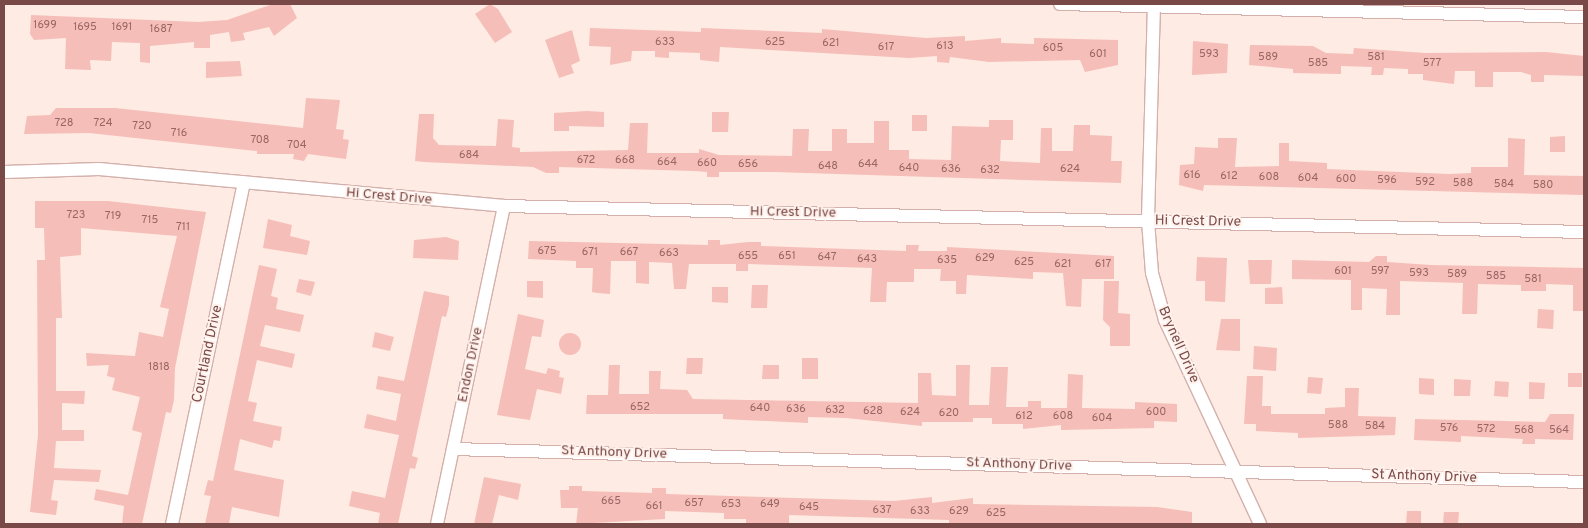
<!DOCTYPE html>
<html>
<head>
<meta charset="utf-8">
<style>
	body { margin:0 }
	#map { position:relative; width:1588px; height:528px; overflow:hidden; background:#feebe3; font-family:Overpass,sans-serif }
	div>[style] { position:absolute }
	.building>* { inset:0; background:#f6beb8 }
	.round { border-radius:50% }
	.roads { filter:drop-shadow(1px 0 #d3b0ab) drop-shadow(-1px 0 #d3b0ab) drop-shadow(0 1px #d3b0ab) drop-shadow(0 -1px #d3b0ab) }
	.minor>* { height:12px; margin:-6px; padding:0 6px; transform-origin:6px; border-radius:6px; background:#fff }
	span { translate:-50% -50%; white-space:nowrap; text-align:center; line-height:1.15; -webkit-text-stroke:4px #fff1eb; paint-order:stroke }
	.number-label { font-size:11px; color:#986663 }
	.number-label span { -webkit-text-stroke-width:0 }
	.street-label { font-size:14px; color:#794947 }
	.frame { position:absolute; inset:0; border:5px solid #794947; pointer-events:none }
</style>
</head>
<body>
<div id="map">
	<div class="building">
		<div style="clip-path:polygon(273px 4px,290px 4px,297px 18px,274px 36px,269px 27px,243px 33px,245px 40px,231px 42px,229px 32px,210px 35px,210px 48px,194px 48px,194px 42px,150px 46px,150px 63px,140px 62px,140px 43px,112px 42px,111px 61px,90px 60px,91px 70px,65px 69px,66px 38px,34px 40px,30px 34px,31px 15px,198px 22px,227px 20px)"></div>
		<div style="clip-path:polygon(490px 4px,498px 9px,512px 32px,495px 43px,475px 14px)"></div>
		<div style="clip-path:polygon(590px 28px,701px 32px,701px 28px,822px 33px,822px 29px,926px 38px,965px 36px,965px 41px,1001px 38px,1001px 43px,1034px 44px,1034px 38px,1118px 40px,1118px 65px,1085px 72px,1080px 60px,989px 62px,950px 57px,949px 63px,937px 62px,937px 56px,909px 58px,720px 47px,719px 62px,700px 60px,700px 53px,669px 52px,669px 58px,655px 57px,655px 51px,632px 51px,631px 61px,610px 65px,611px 47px,589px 46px)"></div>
		<div style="clip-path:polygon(572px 30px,580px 61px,571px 65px,574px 73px,559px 78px,545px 40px)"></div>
		<div style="clip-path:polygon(1193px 41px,1228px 44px,1227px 73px,1192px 75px)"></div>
		<div style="clip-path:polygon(1250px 45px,1313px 46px,1326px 53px,1353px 54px,1354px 48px,1425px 53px,1546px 52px,1584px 56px,1584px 76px,1544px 75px,1544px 82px,1531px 82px,1531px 75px,1521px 72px,1493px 72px,1493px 87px,1475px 87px,1475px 71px,1455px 71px,1454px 84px,1423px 80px,1423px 74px,1408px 74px,1408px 69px,1384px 68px,1383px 75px,1371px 75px,1372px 67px,1341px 66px,1341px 74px,1293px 73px,1293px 69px,1249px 65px)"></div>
		<div style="clip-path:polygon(240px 61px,242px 76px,206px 78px,206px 62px)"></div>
		<div style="clip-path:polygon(306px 98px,340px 100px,336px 129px,344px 130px,343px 139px,349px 140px,346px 159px,308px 154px,304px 161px,293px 159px,294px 154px,257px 154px,257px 151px,89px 133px,24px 134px,27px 116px,50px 115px,56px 108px,115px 108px,303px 128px)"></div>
		<div style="clip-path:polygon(587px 111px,604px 112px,604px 127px,569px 126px,569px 131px,554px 131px,554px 113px)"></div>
		<div style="clip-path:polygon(712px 112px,729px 112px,728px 132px,712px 132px)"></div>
		<div style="clip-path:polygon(419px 114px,434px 114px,433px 138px,439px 145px,496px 146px,498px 119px,514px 120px,512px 147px,520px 148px,520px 152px,628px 150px,630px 123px,648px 123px,647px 153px,699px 153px,699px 149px,719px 155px,792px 156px,793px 129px,809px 129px,808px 151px,832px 151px,832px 129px,847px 129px,847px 143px,874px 143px,874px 121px,889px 121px,889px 150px,909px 150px,909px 159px,951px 160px,952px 126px,989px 127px,989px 120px,1013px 120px,1013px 140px,1001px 140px,1000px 161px,1040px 163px,1041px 128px,1052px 128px,1052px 151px,1073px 151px,1074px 125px,1090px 125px,1090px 135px,1112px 136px,1111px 161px,1122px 161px,1121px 183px,774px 172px,719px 172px,719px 177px,707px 177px,707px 172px,694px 171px,559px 167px,559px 173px,546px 173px,533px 167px,424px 162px,415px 161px)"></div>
		<div style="clip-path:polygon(912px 115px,927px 115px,927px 131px,912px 131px)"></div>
		<div style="clip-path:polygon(1565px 136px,1565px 152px,1550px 152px,1550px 137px)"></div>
		<div style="clip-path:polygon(1218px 138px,1237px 138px,1235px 167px,1279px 166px,1279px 143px,1289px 143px,1289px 161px,1327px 163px,1327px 169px,1449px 174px,1471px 173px,1471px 167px,1508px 167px,1508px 138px,1525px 139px,1524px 175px,1584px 176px,1584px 195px,1204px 185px,1203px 191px,1179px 185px,1180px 165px,1194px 164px,1195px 147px,1218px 148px)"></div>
		<div style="clip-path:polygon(35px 201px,108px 201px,206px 212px,175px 368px,174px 400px,171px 413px,166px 412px,142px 524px,122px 524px,124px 506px,94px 500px,96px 489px,128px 495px,142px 433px,132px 430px,140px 397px,112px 390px,115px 378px,107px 376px,109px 365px,87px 366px,86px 353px,135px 356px,139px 332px,163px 337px,169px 309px,160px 307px,177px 236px,81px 228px,81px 255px,60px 257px,62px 318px,56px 318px,56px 391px,85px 391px,84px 404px,62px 403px,62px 430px,84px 430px,84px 441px,56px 441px,54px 468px,101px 470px,99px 482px,54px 480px,51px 500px,58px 501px,56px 515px,30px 512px,38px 435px,37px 260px,45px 260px,44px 228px,35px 228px)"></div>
		<div style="clip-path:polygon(268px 219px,292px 225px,290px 236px,310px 241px,307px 255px,263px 248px)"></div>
		<div style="clip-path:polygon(446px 237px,459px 241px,458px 260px,413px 258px,414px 240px)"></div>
		<div style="clip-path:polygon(708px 240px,720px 240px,720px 245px,748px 242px,761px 242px,761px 246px,906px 251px,906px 245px,919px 245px,918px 251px,947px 251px,947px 247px,1114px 256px,1114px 279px,1082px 279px,1081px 307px,1066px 306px,1063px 273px,1033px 272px,1033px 279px,967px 275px,966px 294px,956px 294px,956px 281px,940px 281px,941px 269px,914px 269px,914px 282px,887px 282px,886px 302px,870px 302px,872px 268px,748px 264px,748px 271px,736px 271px,736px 264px,689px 264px,686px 289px,674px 289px,672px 263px,649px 262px,649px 284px,636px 283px,636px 261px,611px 261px,610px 294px,597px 293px,592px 292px,593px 268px,576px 268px,576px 261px,528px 259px,529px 241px,708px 245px)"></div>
		<div style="clip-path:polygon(1376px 256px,1387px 256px,1387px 262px,1431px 265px,1584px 268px,1584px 311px,1573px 311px,1573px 285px,1546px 284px,1546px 291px,1521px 291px,1521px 285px,1478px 284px,1477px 314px,1462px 314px,1463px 283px,1400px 281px,1400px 315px,1386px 315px,1387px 289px,1362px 288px,1362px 310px,1351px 310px,1351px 280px,1292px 279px,1292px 260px,1369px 262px)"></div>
		<div style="clip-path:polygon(1197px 257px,1227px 258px,1225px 302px,1205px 301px,1205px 281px,1196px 281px)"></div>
		<div style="clip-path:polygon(1248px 260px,1272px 260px,1271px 284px,1250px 284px)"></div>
		<div style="clip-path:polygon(259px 265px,277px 269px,271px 296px,278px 298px,276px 309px,304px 315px,300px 332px,265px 325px,260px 346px,295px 354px,292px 368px,257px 360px,248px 401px,257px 403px,253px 421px,282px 427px,280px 441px,274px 440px,272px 448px,240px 439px,234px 470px,284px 480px,279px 517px,232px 507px,229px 524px,205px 524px,211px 496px,204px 495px,208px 480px,213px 481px)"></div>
		<div style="clip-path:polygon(299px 279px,315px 282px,311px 296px,296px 292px)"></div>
		<div style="clip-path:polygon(527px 281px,543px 281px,543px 298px,527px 297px)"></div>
		<div style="clip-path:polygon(1104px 281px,1119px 281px,1118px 313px,1130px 314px,1130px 346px,1110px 346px,1110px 327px,1103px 320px)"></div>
		<div style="clip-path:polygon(752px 285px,768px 285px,767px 308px,751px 308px)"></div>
		<div style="clip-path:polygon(712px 287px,728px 287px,728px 303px,712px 302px)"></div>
		<div style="clip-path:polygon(1282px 287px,1283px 304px,1265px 304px,1265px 288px)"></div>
		<div style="clip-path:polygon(424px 291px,449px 296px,449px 305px,446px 317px,442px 316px,412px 456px,418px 458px,415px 469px,410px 468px,398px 524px,378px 524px,380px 513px,349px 506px,352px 491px,385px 498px,399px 435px,364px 428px,367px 414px,396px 421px,401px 394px,376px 389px,378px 376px,404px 381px)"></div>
		<div style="clip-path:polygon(1538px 309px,1554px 310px,1553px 329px,1537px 328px)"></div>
		<div style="clip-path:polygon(518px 314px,544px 320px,541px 337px,532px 336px,525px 369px,546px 374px,548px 368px,560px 371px,559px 377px,564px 378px,561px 394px,537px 389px,530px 420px,497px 415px)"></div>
		<div style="clip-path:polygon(1221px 319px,1240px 319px,1240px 351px,1216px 350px)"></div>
		<div style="clip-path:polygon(375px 332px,394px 337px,390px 351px,372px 347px)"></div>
		<div class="round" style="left:559px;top:333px;width:22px;height:22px"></div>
		<div style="clip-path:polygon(1254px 346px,1277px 348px,1276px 371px,1253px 369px)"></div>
		<div style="clip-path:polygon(687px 358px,703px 358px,702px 374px,686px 374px)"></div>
		<div style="clip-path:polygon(802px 358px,818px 358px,818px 379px,802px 379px)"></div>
		<div style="clip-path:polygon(609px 365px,620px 365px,619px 394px,649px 394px,649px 371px,661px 371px,660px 389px,687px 390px,693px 399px,918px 403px,918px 373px,931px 373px,932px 395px,956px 396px,956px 365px,970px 365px,969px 405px,989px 405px,991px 367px,1008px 367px,1006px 407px,1028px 407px,1028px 401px,1041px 401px,1041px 408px,1067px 408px,1068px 374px,1083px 375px,1082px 408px,1135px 409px,1135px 402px,1177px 404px,1177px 422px,1154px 421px,1154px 428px,1061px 430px,1061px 425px,1023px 429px,1023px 424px,992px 424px,992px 418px,973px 418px,973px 422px,922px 422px,922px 426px,846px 418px,808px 417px,808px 423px,723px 419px,723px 414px,586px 414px,587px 395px,608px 395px)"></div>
		<div style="clip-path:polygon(763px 365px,779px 365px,779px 379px,762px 379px)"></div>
		<div style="clip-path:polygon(1568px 373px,1582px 373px,1582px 387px,1568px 387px)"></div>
		<div style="clip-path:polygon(1247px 376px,1263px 376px,1262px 406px,1271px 406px,1271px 414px,1325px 414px,1325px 408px,1345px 407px,1345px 388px,1359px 388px,1358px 416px,1396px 417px,1395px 435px,1298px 438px,1298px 433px,1256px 431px,1256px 424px,1244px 424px)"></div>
		<div style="clip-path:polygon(1308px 377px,1323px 378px,1321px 394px,1307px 393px)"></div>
		<div style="clip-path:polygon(1419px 378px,1434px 379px,1434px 395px,1419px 394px)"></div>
		<div style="clip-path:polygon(1454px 379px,1471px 380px,1470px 396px,1454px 396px)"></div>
		<div style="clip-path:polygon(1495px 381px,1509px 382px,1508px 397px,1494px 396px)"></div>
		<div style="clip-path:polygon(1529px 382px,1545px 383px,1544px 399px,1529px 399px)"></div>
		<div style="clip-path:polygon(1550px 414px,1574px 414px,1573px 440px,1535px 439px,1535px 444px,1522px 444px,1523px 439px,1461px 436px,1461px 442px,1414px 440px,1415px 419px,1545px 422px)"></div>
		<div style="clip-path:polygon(484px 477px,521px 484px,518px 500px,499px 495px,492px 524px,474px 524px)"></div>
		<div style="clip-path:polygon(569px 486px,582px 486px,582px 491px,652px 493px,652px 488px,666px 488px,666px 494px,894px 501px,932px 497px,932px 503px,973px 498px,973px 504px,1157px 507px,1192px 512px,1192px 524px,949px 524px,949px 520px,789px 515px,789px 524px,746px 524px,746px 519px,724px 519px,724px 513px,665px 511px,665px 519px,576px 524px,578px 508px,561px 508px,560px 490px,569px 490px)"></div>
		<div style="clip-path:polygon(1407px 511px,1421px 511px,1421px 524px,1406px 524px)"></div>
		<div style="clip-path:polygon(1444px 512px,1459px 512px,1458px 524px,1443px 524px)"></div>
	</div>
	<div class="roads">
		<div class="minor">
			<div style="left:1060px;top:4px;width:524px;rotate:1.42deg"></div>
			<div style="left:1154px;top:4px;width:217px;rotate:91.6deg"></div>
			<div style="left:1148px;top:221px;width:52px;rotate:85.6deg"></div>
			<div style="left:1152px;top:273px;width:49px;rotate:74.5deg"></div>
			<div style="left:1165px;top:320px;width:225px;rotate:65deg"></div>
			<div style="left:4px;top:172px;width:95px;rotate:-1.8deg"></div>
			<div style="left:99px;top:169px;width:407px;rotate:5.2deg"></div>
			<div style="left:504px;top:206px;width:1080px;rotate:1.38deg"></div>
			<div style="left:453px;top:449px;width:1131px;rotate:1.67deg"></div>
			<div style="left:172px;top:524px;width:349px;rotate:-78.1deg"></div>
			<div style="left:437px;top:524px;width:325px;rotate:-78.1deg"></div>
		</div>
	</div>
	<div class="number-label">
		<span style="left:45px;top:25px">1699</span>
		<span style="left:85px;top:27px">1695</span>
		<span style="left:122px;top:27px">1691</span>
		<span style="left:161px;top:29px">1687</span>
		<span style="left:665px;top:42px">633</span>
		<span style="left:775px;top:42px">625</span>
		<span style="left:831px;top:43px">621</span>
		<span style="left:945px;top:46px">613</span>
		<span style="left:886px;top:47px">617</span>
		<span style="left:1053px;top:48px">605</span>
		<span style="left:1098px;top:54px">601</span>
		<span style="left:1209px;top:54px">593</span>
		<span style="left:1268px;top:57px">589</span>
		<span style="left:1376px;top:57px">581</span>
		<span style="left:1318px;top:63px">585</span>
		<span style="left:1432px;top:63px">577</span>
		<span style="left:64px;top:123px">728</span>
		<span style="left:103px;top:123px">724</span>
		<span style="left:142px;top:126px">720</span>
		<span style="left:179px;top:133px">716</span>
		<span style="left:260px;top:140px">708</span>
		<span style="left:297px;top:145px">704</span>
		<span style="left:469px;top:155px">684</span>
		<span style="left:586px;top:160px">672</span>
		<span style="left:625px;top:160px">668</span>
		<span style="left:667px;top:162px">664</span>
		<span style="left:707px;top:163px">660</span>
		<span style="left:748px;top:164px">656</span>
		<span style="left:868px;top:164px">644</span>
		<span style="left:828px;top:166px">648</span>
		<span style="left:909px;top:168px">640</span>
		<span style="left:951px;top:169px">636</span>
		<span style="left:1070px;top:169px">624</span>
		<span style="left:990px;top:170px">632</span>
		<span style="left:1192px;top:175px">616</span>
		<span style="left:1229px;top:176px">612</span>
		<span style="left:1269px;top:177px">608</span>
		<span style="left:1308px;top:178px">604</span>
		<span style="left:1346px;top:179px">600</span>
		<span style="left:1387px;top:180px">596</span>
		<span style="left:1425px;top:182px">592</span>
		<span style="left:1463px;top:183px">588</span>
		<span style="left:1504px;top:184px">584</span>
		<span style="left:1543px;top:185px">580</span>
		<span style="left:76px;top:215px">723</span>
		<span style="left:113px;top:216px">719</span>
		<span style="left:150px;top:220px">715</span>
		<span style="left:183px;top:227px">711</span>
		<span style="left:547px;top:251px">675</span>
		<span style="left:590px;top:252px">671</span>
		<span style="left:629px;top:252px">667</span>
		<span style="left:669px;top:253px">663</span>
		<span style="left:748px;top:256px">655</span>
		<span style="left:787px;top:256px">651</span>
		<span style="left:827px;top:257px">647</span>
		<span style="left:985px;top:258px">629</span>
		<span style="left:867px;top:259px">643</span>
		<span style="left:947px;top:260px">635</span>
		<span style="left:1024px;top:262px">625</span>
		<span style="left:1063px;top:264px">621</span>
		<span style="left:1103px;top:264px">617</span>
		<span style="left:1343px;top:271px">601</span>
		<span style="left:1380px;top:271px">597</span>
		<span style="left:1419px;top:273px">593</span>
		<span style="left:1457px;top:274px">589</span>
		<span style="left:1496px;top:276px">585</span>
		<span style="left:1533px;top:279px">581</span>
		<span style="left:159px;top:367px">1818</span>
		<span style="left:640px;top:407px">652</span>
		<span style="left:760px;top:408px">640</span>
		<span style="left:796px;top:409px">636</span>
		<span style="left:835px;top:410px">632</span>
		<span style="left:873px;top:411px">628</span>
		<span style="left:910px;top:412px">624</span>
		<span style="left:1156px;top:412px">600</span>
		<span style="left:949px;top:413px">620</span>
		<span style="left:1024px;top:416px">612</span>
		<span style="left:1063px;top:416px">608</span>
		<span style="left:1102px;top:418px">604</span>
		<span style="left:1338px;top:425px">588</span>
		<span style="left:1375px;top:426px">584</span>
		<span style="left:1449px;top:428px">576</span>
		<span style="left:1486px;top:429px">572</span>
		<span style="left:1524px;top:430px">568</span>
		<span style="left:1559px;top:430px">564</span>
		<span style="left:611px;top:501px">665</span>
		<span style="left:694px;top:503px">657</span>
		<span style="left:731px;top:504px">653</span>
		<span style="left:770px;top:504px">649</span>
		<span style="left:654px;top:506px">661</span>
		<span style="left:809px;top:507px">645</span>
		<span style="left:882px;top:510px">637</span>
		<span style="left:920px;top:511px">633</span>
		<span style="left:959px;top:511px">629</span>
		<span style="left:996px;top:513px">625</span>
	</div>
	<div class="street-label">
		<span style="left:389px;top:197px;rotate:5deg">Hi Crest Drive</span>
		<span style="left:793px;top:213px;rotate:1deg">Hi Crest Drive</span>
		<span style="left:1198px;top:222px;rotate:1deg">Hi Crest Drive</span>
		<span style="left:1178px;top:345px;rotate:66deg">Brynell Drive</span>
		<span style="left:208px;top:354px;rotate:-78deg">Courtland Drive</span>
		<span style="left:471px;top:365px;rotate:-78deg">Endon Drive</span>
		<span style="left:614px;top:453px;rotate:2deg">St Anthony Drive</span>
		<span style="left:1019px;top:465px;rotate:2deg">St Anthony Drive</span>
		<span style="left:1424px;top:477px;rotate:2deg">St Anthony Drive</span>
	</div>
	<div class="frame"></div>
</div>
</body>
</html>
